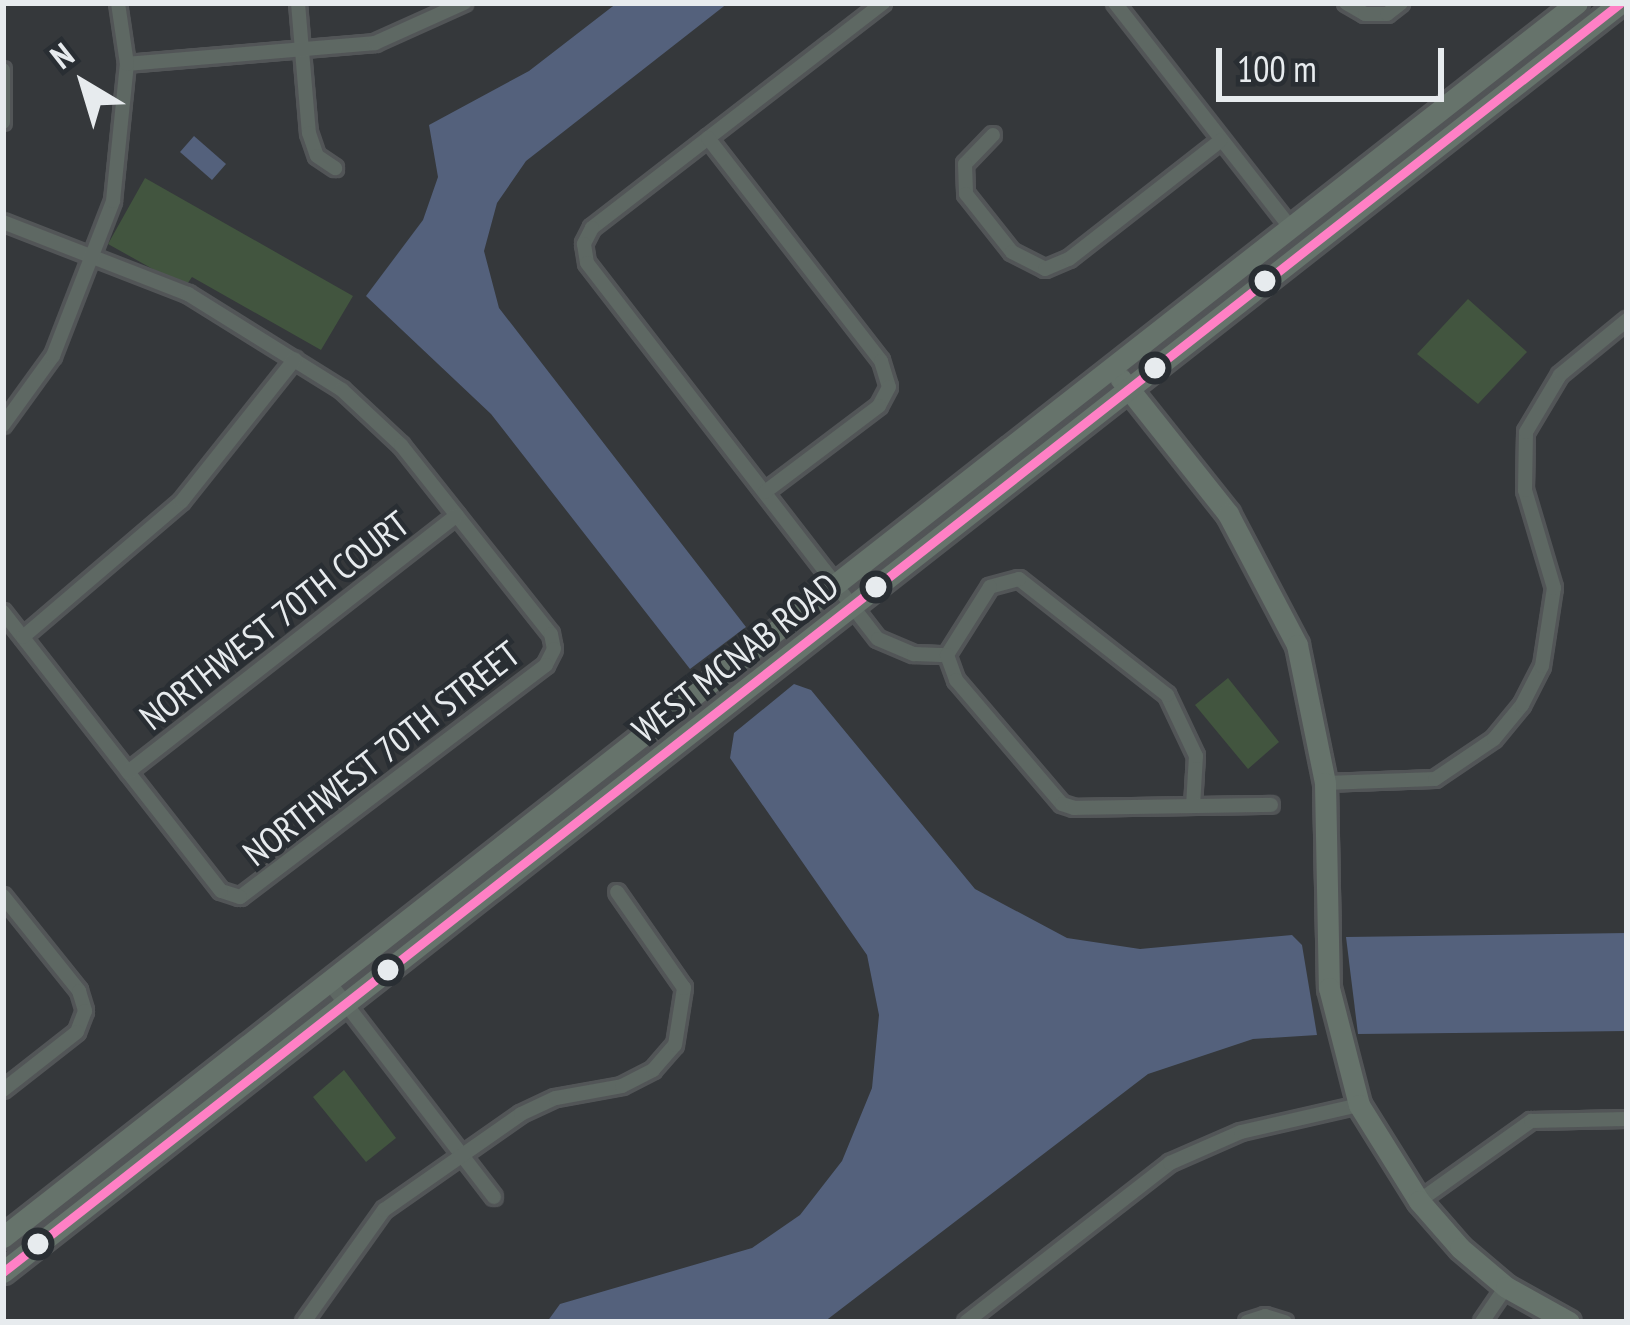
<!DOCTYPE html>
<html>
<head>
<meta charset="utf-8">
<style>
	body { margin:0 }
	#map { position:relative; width:1630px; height:1325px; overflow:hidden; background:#35383b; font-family:"PT Sans Narrow",sans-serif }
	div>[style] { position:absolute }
	.green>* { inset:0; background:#42553f }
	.water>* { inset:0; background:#54617c }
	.roads { filter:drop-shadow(3px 0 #525557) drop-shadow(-3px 0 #525557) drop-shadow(0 3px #525557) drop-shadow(0 -3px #525557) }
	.street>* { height:14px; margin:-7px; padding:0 7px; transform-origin:7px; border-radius:7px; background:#5e6863 }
	.secondary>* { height:21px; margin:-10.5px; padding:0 10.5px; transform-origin:10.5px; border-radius:10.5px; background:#66736b }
	.bus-1>* { height:9px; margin:-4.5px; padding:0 4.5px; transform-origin:4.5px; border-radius:4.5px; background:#ff80c5 }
	.dots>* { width:33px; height:33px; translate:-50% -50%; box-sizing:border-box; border:6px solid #292e33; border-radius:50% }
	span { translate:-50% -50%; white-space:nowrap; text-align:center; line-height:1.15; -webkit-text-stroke:9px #292e33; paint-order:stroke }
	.street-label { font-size:36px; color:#e7ebee }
	.frame { position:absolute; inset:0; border:6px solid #e7ebee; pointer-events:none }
	.north { position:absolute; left:24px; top:24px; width:120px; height:120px; -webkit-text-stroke:9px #292e33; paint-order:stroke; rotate:322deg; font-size:33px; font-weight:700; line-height:48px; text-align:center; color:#e7ebee }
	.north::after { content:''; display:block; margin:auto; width:42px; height:54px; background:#e7ebee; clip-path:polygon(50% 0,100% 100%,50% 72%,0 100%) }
	.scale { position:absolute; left:1216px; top:48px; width:228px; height:54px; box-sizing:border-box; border:6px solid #e7ebee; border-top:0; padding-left:15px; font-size:36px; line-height:42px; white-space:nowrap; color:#e7ebee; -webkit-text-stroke:9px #292e33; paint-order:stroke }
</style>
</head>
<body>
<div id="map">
	<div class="green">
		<div style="clip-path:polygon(145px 178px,353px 296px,321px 350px,192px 277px,185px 287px,108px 244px)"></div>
		<div style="clip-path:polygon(1468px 299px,1527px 352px,1478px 404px,1417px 354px)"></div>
		<div style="clip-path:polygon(1228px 678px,1279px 742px,1248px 769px,1195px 705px)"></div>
		<div style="clip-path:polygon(344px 1070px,396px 1138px,366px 1162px,313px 1097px)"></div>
	</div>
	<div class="water">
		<div style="clip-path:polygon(617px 3px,728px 3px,526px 161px,497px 203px,484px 251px,499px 308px,746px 627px,690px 669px,491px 414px,366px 296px,423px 220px,438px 177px,429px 125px,529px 71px)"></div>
		<div style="clip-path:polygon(194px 136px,226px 164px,212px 180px,180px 152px)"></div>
		<div style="clip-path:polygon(794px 684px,811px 690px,975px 889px,1067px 938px,1140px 949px,1292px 935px,1302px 945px,1317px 1035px,1253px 1039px,1148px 1074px,824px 1322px,547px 1322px,560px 1304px,752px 1248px,800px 1215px,842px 1161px,872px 1088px,879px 1015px,867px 955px,730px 758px,734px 733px)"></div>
		<div style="clip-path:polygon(1627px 933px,1627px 1031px,1358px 1034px,1346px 937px)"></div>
	</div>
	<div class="roads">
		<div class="street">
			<div style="left:298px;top:3px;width:130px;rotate:85.2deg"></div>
			<div style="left:309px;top:133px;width:24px;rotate:71deg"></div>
			<div style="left:317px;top:156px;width:22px;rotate:34deg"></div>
			<div style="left:883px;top:3px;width:368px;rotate:142.3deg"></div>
			<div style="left:592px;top:228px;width:18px;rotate:117deg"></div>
			<div style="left:584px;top:244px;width:19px;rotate:81deg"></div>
			<div style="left:587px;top:263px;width:475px;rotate:52.3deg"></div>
			<div style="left:878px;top:639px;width:39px;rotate:23deg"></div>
			<div style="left:914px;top:654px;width:33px;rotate:2deg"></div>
			<div style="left:1115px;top:3px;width:284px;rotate:52deg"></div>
			<div style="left:1346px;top:3px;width:22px;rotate:30deg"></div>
			<div style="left:1365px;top:14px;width:22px"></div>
			<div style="left:1387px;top:14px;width:18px;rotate:-38deg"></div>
			<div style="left:127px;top:64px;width:249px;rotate:-4.8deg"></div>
			<div style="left:375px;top:43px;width:98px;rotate:-24.2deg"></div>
			<div style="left:3px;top:70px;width:52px;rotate:90deg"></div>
			<div style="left:993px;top:135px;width:40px;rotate:134deg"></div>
			<div style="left:965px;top:164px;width:30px;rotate:88deg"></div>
			<div style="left:966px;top:194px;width:74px;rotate:51.6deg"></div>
			<div style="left:1012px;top:252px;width:37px;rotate:27deg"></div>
			<div style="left:1045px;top:269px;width:26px;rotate:-23deg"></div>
			<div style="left:1069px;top:259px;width:192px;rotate:-38deg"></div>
			<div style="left:708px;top:138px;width:282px;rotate:52.2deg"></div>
			<div style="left:881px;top:361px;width:27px;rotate:73deg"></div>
			<div style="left:889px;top:387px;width:21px;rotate:118deg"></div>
			<div style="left:879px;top:406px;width:143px;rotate:143deg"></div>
			<div style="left:3px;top:222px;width:199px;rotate:21.3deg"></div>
			<div style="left:188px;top:294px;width:181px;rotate:31.9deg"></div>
			<div style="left:342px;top:390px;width:81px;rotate:43deg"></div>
			<div style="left:401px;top:445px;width:241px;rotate:51.6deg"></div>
			<div style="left:551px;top:634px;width:15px;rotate:79deg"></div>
			<div style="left:554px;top:649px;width:18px;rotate:117deg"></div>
			<div style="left:546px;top:665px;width:384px;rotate:142.8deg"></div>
			<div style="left:240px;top:897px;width:20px;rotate:-162deg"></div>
			<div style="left:221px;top:891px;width:354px;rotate:-128deg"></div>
			<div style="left:3px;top:425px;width:85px;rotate:-54.1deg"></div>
			<div style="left:53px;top:356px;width:166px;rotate:-68.8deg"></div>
			<div style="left:113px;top:201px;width:138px;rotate:-84.2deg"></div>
			<div style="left:127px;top:64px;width:62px;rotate:-98.4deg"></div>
			<div style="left:23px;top:637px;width:209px;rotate:-40.5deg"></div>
			<div style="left:182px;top:501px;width:181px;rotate:-51.5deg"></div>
			<div style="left:128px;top:772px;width:417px;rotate:-38deg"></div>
			<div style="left:1325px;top:783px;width:110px;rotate:-2.1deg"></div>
			<div style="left:1435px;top:779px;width:71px;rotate:-34.1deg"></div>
			<div style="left:1494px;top:739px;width:44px;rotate:-50.5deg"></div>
			<div style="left:1522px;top:705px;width:44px;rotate:-62.9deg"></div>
			<div style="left:1542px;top:666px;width:79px;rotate:-81.3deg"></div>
			<div style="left:1554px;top:588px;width:102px;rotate:-106.5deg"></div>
			<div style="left:1525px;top:490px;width:58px;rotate:-89deg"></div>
			<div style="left:1526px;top:432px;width:66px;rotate:-59.2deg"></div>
			<div style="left:1560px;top:375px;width:87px;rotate:-39.4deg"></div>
			<div style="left:1193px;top:806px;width:50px;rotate:-86.6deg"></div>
			<div style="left:1196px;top:756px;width:68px;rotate:-115.4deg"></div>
			<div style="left:1167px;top:695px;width:188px;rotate:-141.9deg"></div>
			<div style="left:1019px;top:579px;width:30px;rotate:165deg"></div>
			<div style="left:990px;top:587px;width:80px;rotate:122.3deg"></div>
			<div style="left:947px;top:655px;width:27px;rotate:70deg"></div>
			<div style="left:956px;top:680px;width:163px;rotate:49.5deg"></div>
			<div style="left:1062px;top:804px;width:13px;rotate:18deg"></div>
			<div style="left:1074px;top:808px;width:197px;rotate:-0.9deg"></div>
			<div style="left:3px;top:896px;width:122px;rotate:51.3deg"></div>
			<div style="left:79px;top:991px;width:21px;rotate:73deg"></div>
			<div style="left:85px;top:1011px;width:22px;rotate:111deg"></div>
			<div style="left:77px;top:1032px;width:94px;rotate:141.9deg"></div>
			<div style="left:329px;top:982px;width:271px;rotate:52.5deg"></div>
			<div style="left:1419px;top:1201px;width:138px;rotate:-35.5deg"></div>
			<div style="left:1531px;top:1121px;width:96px;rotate:-1.2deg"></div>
			<div style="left:304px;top:1322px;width:138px;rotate:-54.5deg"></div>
			<div style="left:384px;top:1210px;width:167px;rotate:-35deg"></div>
			<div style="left:521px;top:1114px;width:38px;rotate:-25deg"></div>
			<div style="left:556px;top:1098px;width:67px;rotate:-10.3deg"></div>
			<div style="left:622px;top:1086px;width:35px;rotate:-27deg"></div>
			<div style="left:653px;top:1070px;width:33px;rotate:-49deg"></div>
			<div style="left:675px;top:1045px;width:58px;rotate:-81deg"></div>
			<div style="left:684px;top:988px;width:117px;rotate:-124.9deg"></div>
			<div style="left:966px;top:1322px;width:259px;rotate:-37.9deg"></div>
			<div style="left:1170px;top:1163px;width:77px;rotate:-23.6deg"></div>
			<div style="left:1241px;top:1132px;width:121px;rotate:-12.9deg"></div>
			<div style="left:1247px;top:1322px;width:19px;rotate:-18deg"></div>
			<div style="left:1265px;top:1316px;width:21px;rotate:17deg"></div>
			<div style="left:1482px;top:1322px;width:42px;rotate:-55.6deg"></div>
		</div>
		<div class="secondary">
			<div style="left:1120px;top:378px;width:174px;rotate:51.5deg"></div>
			<div style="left:1228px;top:514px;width:148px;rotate:62.2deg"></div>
			<div style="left:1297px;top:645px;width:141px;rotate:78.5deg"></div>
			<div style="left:1325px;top:783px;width:205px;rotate:88.9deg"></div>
			<div style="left:1329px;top:988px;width:121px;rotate:75.6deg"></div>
			<div style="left:1359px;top:1105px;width:113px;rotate:58deg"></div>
			<div style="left:1419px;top:1201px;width:62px;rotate:48.9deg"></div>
			<div style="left:1460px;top:1248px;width:60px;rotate:40.3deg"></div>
			<div style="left:1506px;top:1287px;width:72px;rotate:29.1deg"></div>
			<div style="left:3px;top:1237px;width:2000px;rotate:-38.1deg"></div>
			<div style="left:3px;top:1272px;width:2055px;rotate:-38.12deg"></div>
		</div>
	</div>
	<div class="bus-1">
		<div style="left:3px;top:1272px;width:2055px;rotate:-38.12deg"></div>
	</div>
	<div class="dots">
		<div style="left:1265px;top:281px;background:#e7ebee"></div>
		<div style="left:1155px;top:368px;background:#e7ebee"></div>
		<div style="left:876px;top:587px;background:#e7ebee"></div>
		<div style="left:388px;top:970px;background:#e7ebee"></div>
		<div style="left:38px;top:1244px;background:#e7ebee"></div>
	</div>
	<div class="street-label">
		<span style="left:274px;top:620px;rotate:-38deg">NORTHWEST 70TH COURT</span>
		<span style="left:735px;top:657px;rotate:-38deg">WEST MCNAB ROAD</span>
		<span style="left:381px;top:753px;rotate:-38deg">NORTHWEST 70TH STREET</span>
	</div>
	<div class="frame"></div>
	<div class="north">N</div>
	<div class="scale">100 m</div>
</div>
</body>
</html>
